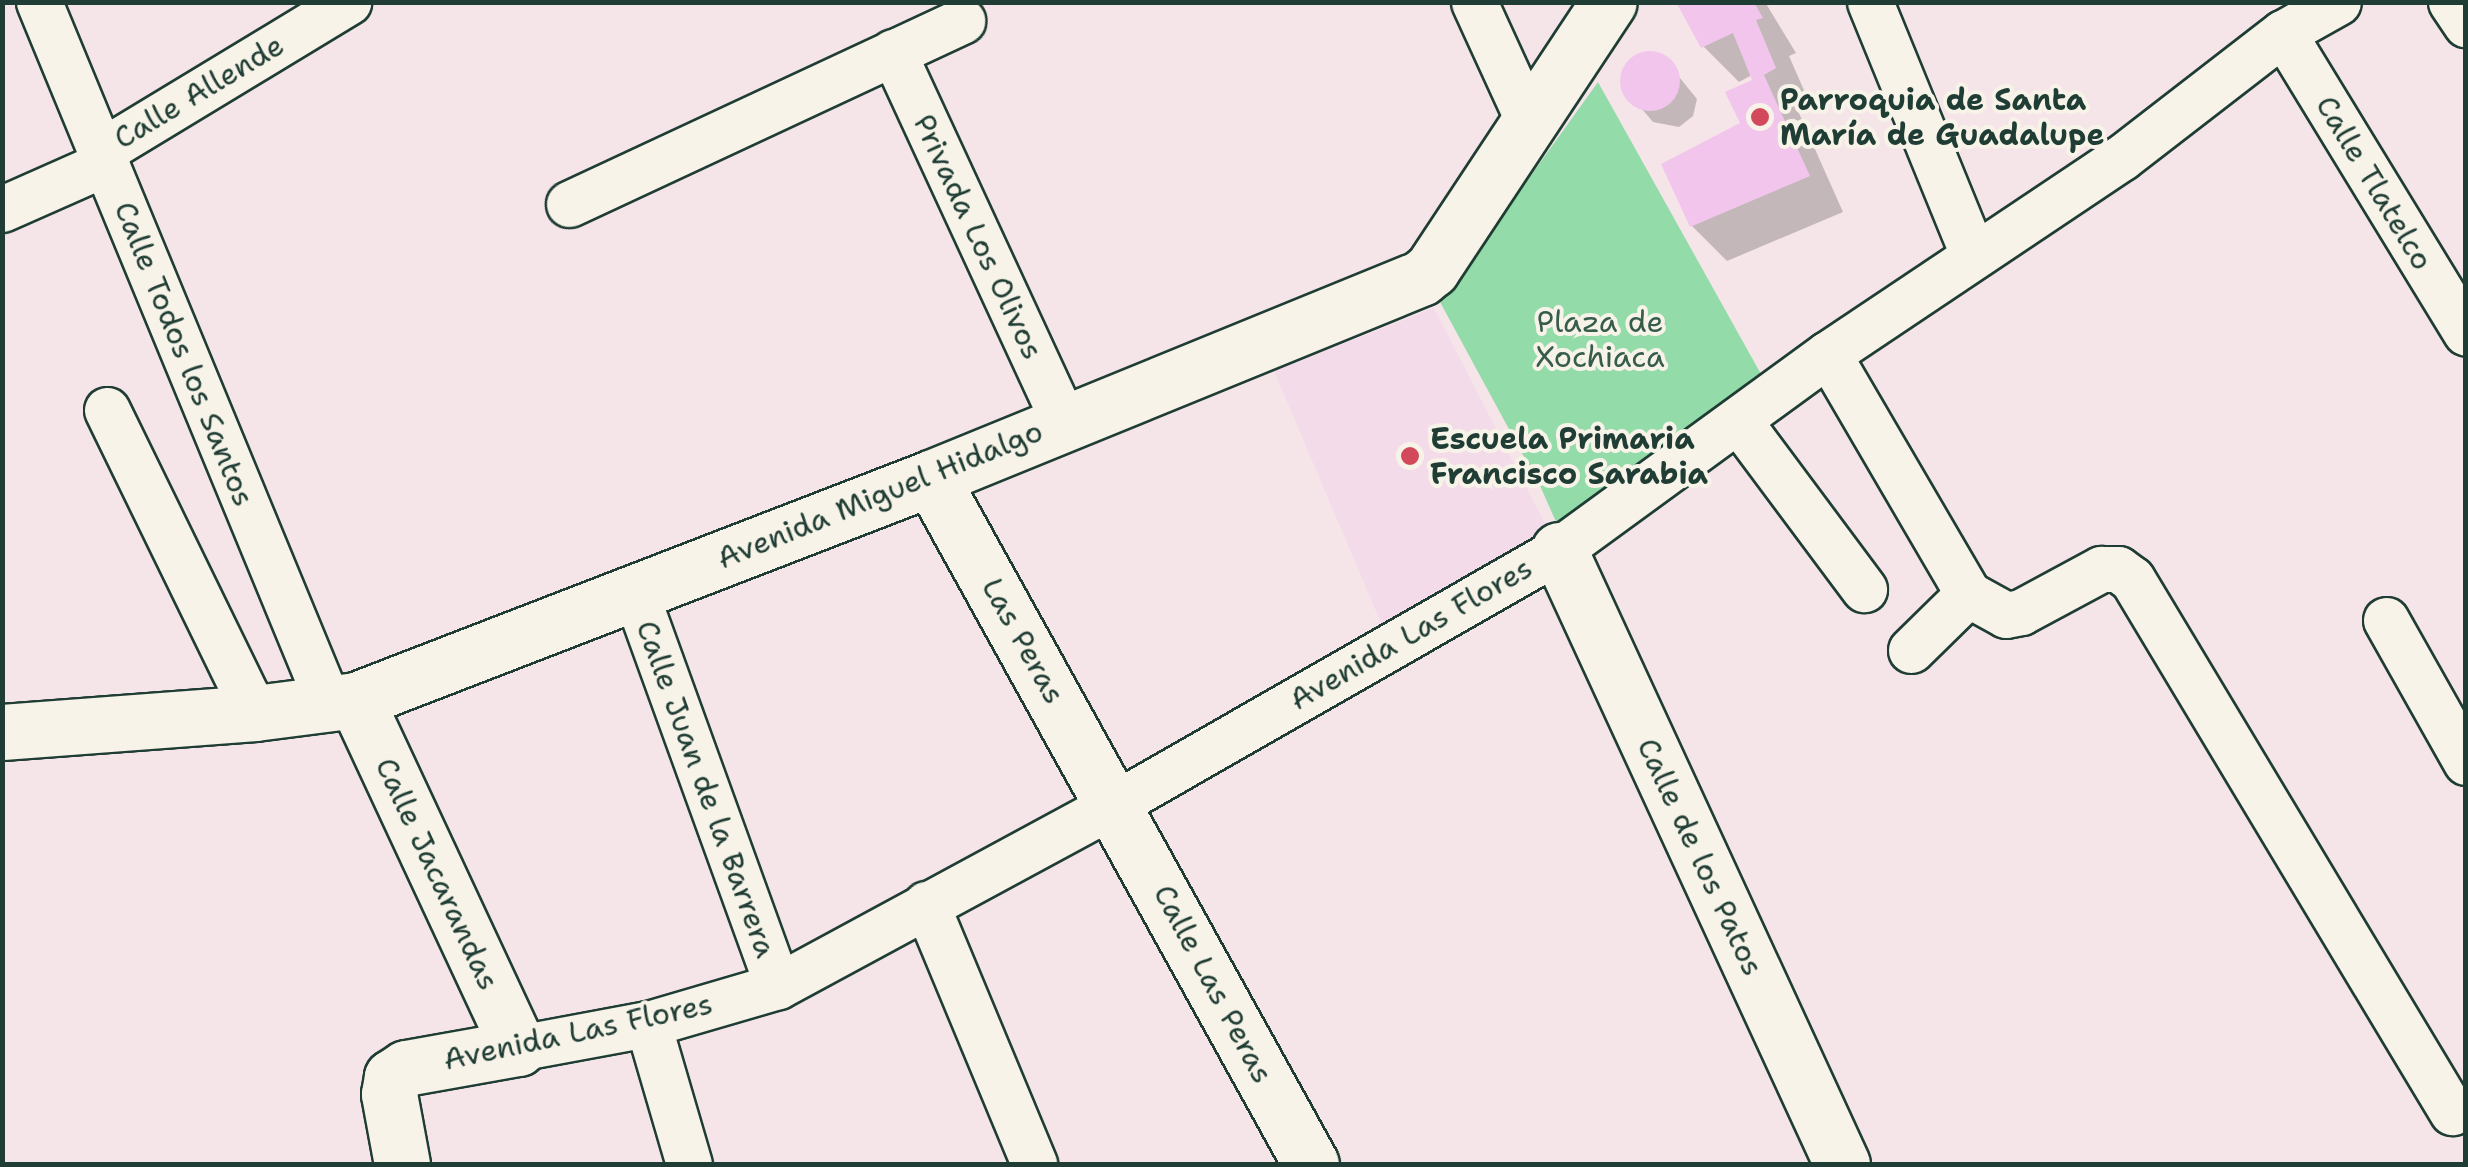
<!DOCTYPE html>
<html>
<head>
<meta charset="utf-8">
<style>
	body { margin:0 }
	#map { position:relative; width:2468px; height:1167px; overflow:hidden; background:#f5e5e9; font-family:"Shantell Sans",sans-serif }
	div>[style] { position:absolute }
	.built>* { inset:0; background:#f4dbea }
	.green>* { inset:0; background:#94dbaa }
	.shadow>* { inset:0; background:#0003 }
	.building>* { inset:0; background:#f1c5ec }
	.round { border-radius:50% }
	.roads { filter:drop-shadow(2px 0 #1f3d34) drop-shadow(-2px 0 #1f3d34) drop-shadow(0 2px #1f3d34) drop-shadow(0 -2px #1f3d34) }
	.minor>* { height:45px; margin:-22.5px; padding:0 22.5px; transform-origin:22.5px; border-radius:22.5px; background:#f7f3e8 }
	.tertiary>* { height:55px; margin:-27.5px; padding:0 27.5px; transform-origin:27.5px; border-radius:27.5px; background:#f7f3e8 }
	.secondary>* { height:55px; margin:-27.5px; padding:0 27.5px; transform-origin:27.5px; border-radius:27.5px; background:#f7f3e8 }
	.dots>* { width:28px; height:28px; translate:-50% -50%; box-sizing:border-box; border:5px solid #f7f3e8; border-radius:50% }
	span { translate:-50% -50%; white-space:nowrap; text-align:center; line-height:1.15; -webkit-text-stroke:8px #f7f3e8; paint-order:stroke }
	.street-label { font-size:30px; color:#1f3d34 }
	.poi-label { font-size:30px; color:#1f3d34; font-weight:700 }
	.left { translate:0 -50%; text-align:left }
	.park-label { font-size:30px; color:#365d4c }
	.frame { position:absolute; inset:0; border:5px solid #1f3d34; pointer-events:none }
</style>
</head>
<body>
<div id="map">
	<div class="built">
		<div style="clip-path:polygon(1434px 308px,1554px 541px,1389px 642px,1274px 371px)"></div>
	</div>
	<div class="green">
		<div style="clip-path:polygon(1598px 82px,1771px 392px,1565px 542px,1541px 488px,1440px 302px)"></div>
	</div>
	<div class="shadow">
		<div style="clip-path:polygon(1679px 2px,1765px 2px,1796px 53px,1789px 56px,1810px 104px,1798px 111px,1843px 212px,1727px 261px,1692px 226px,1743px 124px,1755px 82px,1752px 75px,1739px 82px,1703px 46px)"></div>
		<div style="clip-path:polygon(1645px 54px,1662px 56px,1697px 99px,1693px 116px,1679px 127px,1653px 122px,1623px 87px,1624px 70px)"></div>
	</div>
	<div class="building">
		<div style="clip-path:polygon(1676px 2px,1754px 2px,1763px 18px,1756px 20px,1776px 68px,1764px 75px,1810px 176px,1690px 227px,1661px 164px,1740px 123px,1725px 92px,1752px 80px,1733px 33px,1701px 48px)"></div>
		<div class="round" style="left:1620px;top:51px;width:60px;height:60px"></div>
	</div>
	<div class="roads">
		<div class="minor">
			<div style="left:39px;top:2px;width:760px;rotate:67.58deg"></div>
			<div style="left:1474px;top:2px;width:130px;rotate:65.4deg"></div>
			<div style="left:1870px;top:2px;width:273px;rotate:67.8deg"></div>
			<div style="left:2451px;top:2px;width:27px;rotate:56deg"></div>
			<div style="left:2283px;top:33px;width:351px;rotate:58.6deg"></div>
			<div style="left:893px;top:52px;width:408px;rotate:65.2deg"></div>
			<div style="left:102px;top:151px;width:288px;rotate:-31.2deg"></div>
			<div style="left:569px;top:204px;width:434px;rotate:-25deg"></div>
			<div style="left:2px;top:209px;width:114px;rotate:-23.9deg"></div>
			<div style="left:1828px;top:354px;width:278px;rotate:59.7deg"></div>
			<div style="left:1968px;top:594px;width:43px;rotate:28.9deg"></div>
			<div style="left:2006px;top:615px;width:15px;rotate:-11deg"></div>
			<div style="left:2021px;top:612px;width:91px;rotate:-28.3deg"></div>
			<div style="left:2101px;top:569px;width:17px"></div>
			<div style="left:2118px;top:569px;width:17px;rotate:36deg"></div>
			<div style="left:2132px;top:579px;width:622px;rotate:59.02deg"></div>
			<div style="left:107px;top:410px;width:337px;rotate:64deg"></div>
			<div style="left:1738px;top:420px;width:211px;rotate:53.3deg"></div>
			<div style="left:635px;top:592px;width:419px;rotate:70.1deg"></div>
			<div style="left:2386px;top:620px;width:163px;rotate:60.6deg"></div>
			<div style="left:1911px;top:650px;width:80px;rotate:-44.5deg"></div>
			<div style="left:926px;top:904px;width:282px;rotate:67.4deg"></div>
			<div style="left:648px;top:1024px;width:146px;rotate:73.7deg"></div>
			<div style="left:518px;top:1048px;width:132px;rotate:-10.5deg"></div>
			<div style="left:648px;top:1024px;width:135px;rotate:-16.3deg"></div>
			<div style="left:778px;top:986px;width:383px;rotate:-28.4deg"></div>
			<div style="left:1115px;top:804px;width:512px;rotate:-29.77deg"></div>
			<div style="left:1559px;top:550px;width:333px;rotate:-36.1deg"></div>
			<div style="left:1828px;top:354px;width:353px;rotate:-33.8deg"></div>
			<div style="left:2121px;top:158px;width:205px;rotate:-37.7deg"></div>
			<div style="left:2283px;top:33px;width:63px;rotate:-29.4deg"></div>
		</div>
		<div class="tertiary">
			<div style="left:931px;top:478px;width:784px;rotate:61.02deg"></div>
			<div style="left:1559px;top:550px;width:676px;rotate:65.25deg"></div>
			<div style="left:356px;top:700px;width:384px;rotate:65deg"></div>
			<div style="left:518px;top:1048px;width:114px;rotate:169.9deg"></div>
			<div style="left:406px;top:1068px;width:17px;rotate:147deg"></div>
			<div style="left:392px;top:1077px;width:17px;rotate:100deg"></div>
			<div style="left:389px;top:1094px;width:71px;rotate:79.5deg"></div>
		</div>
		<div class="secondary">
			<div style="left:2px;top:732px;width:254px;rotate:-4.3deg"></div>
			<div style="left:255px;top:713px;width:102px;rotate:-7.3deg"></div>
			<div style="left:356px;top:700px;width:616px;rotate:-21.11deg"></div>
			<div style="left:931px;top:478px;width:529px;rotate:-22.2deg"></div>
			<div style="left:1421px;top:278px;width:14px;rotate:-39deg"></div>
			<div style="left:1432px;top:269px;width:320px;rotate:-56.5deg"></div>
		</div>
	</div>
	<div class="dots">
		<div style="left:1760px;top:117px;background:#d1495b"></div>
		<div style="left:1410px;top:456px;background:#d1495b"></div>
	</div>
	<div class="street-label">
		<span style="left:199px;top:92px;rotate:-31deg">Calle Allende</span>
		<span style="left:2374px;top:183px;rotate:59deg">Calle Tlatelco</span>
		<span style="left:978px;top:237px;rotate:65deg">Privada Los Olivos</span>
		<span style="left:184px;top:354px;rotate:68deg">Calle Todos los Santos</span>
		<span style="left:880px;top:495px;rotate:-22deg">Avenida Miguel Hidalgo</span>
		<span style="left:1411px;top:634px;rotate:-30deg">Avenida Las Flores</span>
		<span style="left:1023px;top:641px;rotate:61deg">Las Peras</span>
		<span style="left:706px;top:789px;rotate:70deg">Calle Juan de la Barrera</span>
		<span style="left:1700px;top:857px;rotate:65deg">Calle de los Patos</span>
		<span style="left:437px;top:874px;rotate:65deg">Calle Jacarandas</span>
		<span style="left:1213px;top:984px;rotate:62deg">Calle Las Peras</span>
		<span style="left:578px;top:1032px;rotate:-12deg">Avenida Las Flores</span>
	</div>
	<div class="poi-label">
		<span class="left" style="left:1780px;top:117px">Parroquia de Santa<br>María de Guadalupe</span>
		<span class="left" style="left:1430px;top:456px">Escuela Primaria<br>Francisco Sarabia</span>
	</div>
	<div class="park-label">
		<span style="left:1600px;top:339px">Plaza de<br>Xochiaca</span>
	</div>
	<div class="frame"></div>
</div>
</body>
</html>
